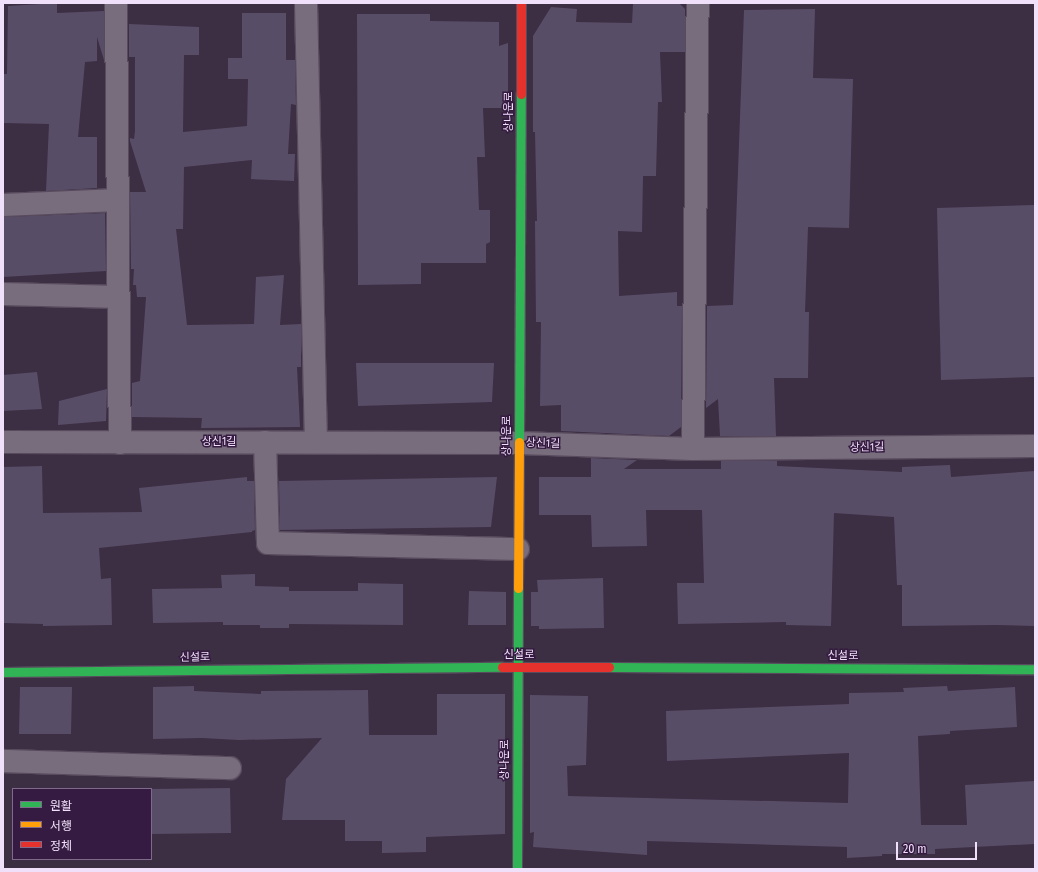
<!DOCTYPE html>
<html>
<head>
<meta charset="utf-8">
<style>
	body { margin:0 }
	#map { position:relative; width:1038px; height:872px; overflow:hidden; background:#3c2e43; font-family:"Fira Sans Condensed","Noto Sans KR",sans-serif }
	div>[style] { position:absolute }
	.building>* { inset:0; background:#584d67 }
	.roads { filter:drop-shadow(1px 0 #584b5e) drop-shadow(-1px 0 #584b5e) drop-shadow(0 1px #584b5e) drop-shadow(0 -1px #584b5e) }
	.street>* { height:22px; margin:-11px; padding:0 11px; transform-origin:11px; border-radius:11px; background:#786d7d }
	.fast>* { height:9px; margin:-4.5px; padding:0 4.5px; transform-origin:4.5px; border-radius:4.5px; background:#30b455 }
	.slow>* { height:9px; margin:-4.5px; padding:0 4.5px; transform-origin:4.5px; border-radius:4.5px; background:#ff9f0a }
	.jam>* { height:9px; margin:-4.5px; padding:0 4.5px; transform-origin:4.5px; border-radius:4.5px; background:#e5322d }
	span { translate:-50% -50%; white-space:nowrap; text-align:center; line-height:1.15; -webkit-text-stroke:3px #351b41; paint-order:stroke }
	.street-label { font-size:11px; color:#f0e0f9 }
	.frame { position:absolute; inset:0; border:4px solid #f0e0f9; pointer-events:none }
	.legend { position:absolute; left:12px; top:788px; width:140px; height:72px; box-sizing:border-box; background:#351b41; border:1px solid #806a8b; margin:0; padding:5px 7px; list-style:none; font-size:12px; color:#f0e0f9 }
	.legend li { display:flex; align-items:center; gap:8px; height:20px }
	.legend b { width:20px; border:1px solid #806a8b }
	.scale { position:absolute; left:896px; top:842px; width:81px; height:18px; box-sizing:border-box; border:2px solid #f0e0f9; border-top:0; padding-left:5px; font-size:12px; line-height:14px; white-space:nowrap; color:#f0e0f9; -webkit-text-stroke:3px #351b41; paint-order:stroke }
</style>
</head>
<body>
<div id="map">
	<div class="building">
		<div style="clip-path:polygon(57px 3px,57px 13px,104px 11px,104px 60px,97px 37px,97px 61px,85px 62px,78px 137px,97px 137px,97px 188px,46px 191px,49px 124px,3px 123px,3px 74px,7px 74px,8px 6px)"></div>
		<div style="clip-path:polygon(633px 4px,680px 4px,685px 9px,685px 52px,660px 52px,662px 102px,658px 102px,656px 176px,643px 176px,642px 232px,618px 231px,619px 296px,677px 292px,677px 306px,682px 306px,681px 427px,669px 436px,561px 431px,561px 405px,540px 406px,541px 322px,536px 322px,535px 221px,537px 221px,535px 132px,533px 132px,533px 36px,551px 7px,577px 9px,576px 22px,632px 23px)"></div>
		<div style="clip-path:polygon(815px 9px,813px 78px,853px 79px,849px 228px,808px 227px,805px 312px,809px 312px,808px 378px,774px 378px,776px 436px,720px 436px,718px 399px,706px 408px,707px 306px,733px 305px,744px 10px)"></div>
		<div style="clip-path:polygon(242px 13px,286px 13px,286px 60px,295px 60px,296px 105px,291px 104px,288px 154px,295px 154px,294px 181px,251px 179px,252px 160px,184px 167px,183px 229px,176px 229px,187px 325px,254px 324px,256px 277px,284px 275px,280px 325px,301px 324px,301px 367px,297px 367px,300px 427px,201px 428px,202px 418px,132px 417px,132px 383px,140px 381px,146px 297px,137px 297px,136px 285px,133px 285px,134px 269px,131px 269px,130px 192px,146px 192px,130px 141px,130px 138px,134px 139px,135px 131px,135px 57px,129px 57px,129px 24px,199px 27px,199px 55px,184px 55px,183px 132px,247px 126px,248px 79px,228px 79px,228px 58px,242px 58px)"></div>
		<div style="clip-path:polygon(357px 14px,430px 14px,430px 21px,499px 22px,499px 46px,508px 43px,508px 108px,483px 108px,485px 157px,477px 157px,479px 210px,490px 210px,490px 242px,486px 244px,486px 263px,421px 263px,421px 284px,358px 285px)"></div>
		<div style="clip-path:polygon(1035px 205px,1035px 377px,941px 380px,937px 208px)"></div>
		<div style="clip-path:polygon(105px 213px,106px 271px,3px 277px,3px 217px)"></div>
		<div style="clip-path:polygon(356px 363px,494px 363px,492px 402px,358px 406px)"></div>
		<div style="clip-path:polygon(37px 372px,42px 409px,3px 411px,3px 375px)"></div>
		<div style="clip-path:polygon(107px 389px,106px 421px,58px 425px,59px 401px)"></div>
		<div style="clip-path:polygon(591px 458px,637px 460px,624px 469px,721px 469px,721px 461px,777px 461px,777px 466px,902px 472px,902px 467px,950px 465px,951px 477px,1035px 471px,1035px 626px,996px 625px,902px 626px,902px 585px,897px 585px,894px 517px,834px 513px,831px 626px,786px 625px,786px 622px,678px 624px,677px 583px,704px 583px,702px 510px,646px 510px,647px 546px,592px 547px,591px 515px,539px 515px,539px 477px,591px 477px)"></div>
		<div style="clip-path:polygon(42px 466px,43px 513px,142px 512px,139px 488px,247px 477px,247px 481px,254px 481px,255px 530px,252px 531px,252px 532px,99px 548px,101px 579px,111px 578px,112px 625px,43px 626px,43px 624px,3px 623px,3px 467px)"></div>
		<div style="clip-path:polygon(497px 477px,491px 527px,280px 530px,279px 481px)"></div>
		<div style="clip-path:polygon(255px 574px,255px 586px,289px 587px,289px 591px,358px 591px,358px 583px,403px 584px,403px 625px,289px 624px,289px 628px,260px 628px,260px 625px,223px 625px,223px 622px,153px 623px,152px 589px,222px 588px,221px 575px)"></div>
		<div style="clip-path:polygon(603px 578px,604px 628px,539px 629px,539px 626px,531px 626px,531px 592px,538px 592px,537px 580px)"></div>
		<div style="clip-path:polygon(469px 591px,506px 592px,506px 625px,468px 625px)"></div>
		<div style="clip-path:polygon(194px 686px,194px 691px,261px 694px,261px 691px,368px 690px,369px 735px,437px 735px,437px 694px,505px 694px,505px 834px,426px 837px,426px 852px,382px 853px,382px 841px,345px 841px,345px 820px,282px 820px,286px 779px,322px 738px,239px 740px,202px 738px,153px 739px,153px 687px)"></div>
		<div style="clip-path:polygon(947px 686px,948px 691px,1015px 687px,1017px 727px,950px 731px,950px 734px,918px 736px,921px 825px,967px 825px,965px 785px,1035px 781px,1035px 844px,935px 849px,935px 854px,882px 854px,882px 856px,847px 858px,847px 847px,647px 841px,647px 855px,533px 847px,534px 832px,530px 833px,530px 695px,588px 696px,586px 765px,567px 766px,568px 796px,848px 803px,849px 753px,667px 761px,666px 711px,849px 704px,849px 693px,904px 692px,903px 688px)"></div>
		<div style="clip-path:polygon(20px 687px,72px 687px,71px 734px,19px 734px)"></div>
		<div style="clip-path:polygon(230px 788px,231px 833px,151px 834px,151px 789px)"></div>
	</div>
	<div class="roads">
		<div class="street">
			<div style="left:116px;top:3px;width:440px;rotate:89.5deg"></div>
			<div style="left:306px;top:3px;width:439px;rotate:88.7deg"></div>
			<div style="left:3px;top:205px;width:115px;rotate:-2.5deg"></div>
			<div style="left:3px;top:294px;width:116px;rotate:1.5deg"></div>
			<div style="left:3px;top:442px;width:516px;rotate:0.11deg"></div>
			<div style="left:519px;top:443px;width:174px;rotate:2deg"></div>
			<div style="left:693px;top:449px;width:342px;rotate:-0.5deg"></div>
			<div style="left:265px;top:442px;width:101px;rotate:88.3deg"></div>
			<div style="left:268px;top:543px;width:250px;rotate:1.4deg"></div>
			<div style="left:693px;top:449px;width:446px;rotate:-89.4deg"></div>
			<div style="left:3px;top:761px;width:227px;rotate:1.8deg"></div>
		</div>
		<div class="fast">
			<div style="left:519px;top:442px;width:348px;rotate:-89.7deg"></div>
			<div style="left:609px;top:667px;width:426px;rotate:0.3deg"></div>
			<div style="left:3px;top:672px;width:499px;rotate:-0.6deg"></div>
			<div style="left:517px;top:869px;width:281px;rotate:-89.8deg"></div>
		</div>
		<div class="slow">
			<div style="left:518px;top:588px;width:146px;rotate:-89.6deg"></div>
		</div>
		<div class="jam">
			<div style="left:521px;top:94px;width:91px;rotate:-90deg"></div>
			<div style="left:502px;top:667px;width:107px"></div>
		</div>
	</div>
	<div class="street-label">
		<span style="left:509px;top:112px;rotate:-90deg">상나운로</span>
		<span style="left:507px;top:436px;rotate:-90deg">상나운로</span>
		<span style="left:219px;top:442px">상신1길</span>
		<span style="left:543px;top:444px;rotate:2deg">상신1길</span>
		<span style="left:867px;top:448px;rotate:-1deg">상신1길</span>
		<span style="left:519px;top:655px">신설로</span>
		<span style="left:843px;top:656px">신설로</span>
		<span style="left:195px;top:658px;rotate:-1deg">신설로</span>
		<span style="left:505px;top:760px;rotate:-90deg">상나운로</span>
	</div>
	<div class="frame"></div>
	<ul class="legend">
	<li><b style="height:5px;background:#30b455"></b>원활</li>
	<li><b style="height:5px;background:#ff9f0a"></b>서행</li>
	<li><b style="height:5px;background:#e5322d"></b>정체</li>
	</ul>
	<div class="scale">20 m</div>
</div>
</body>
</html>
